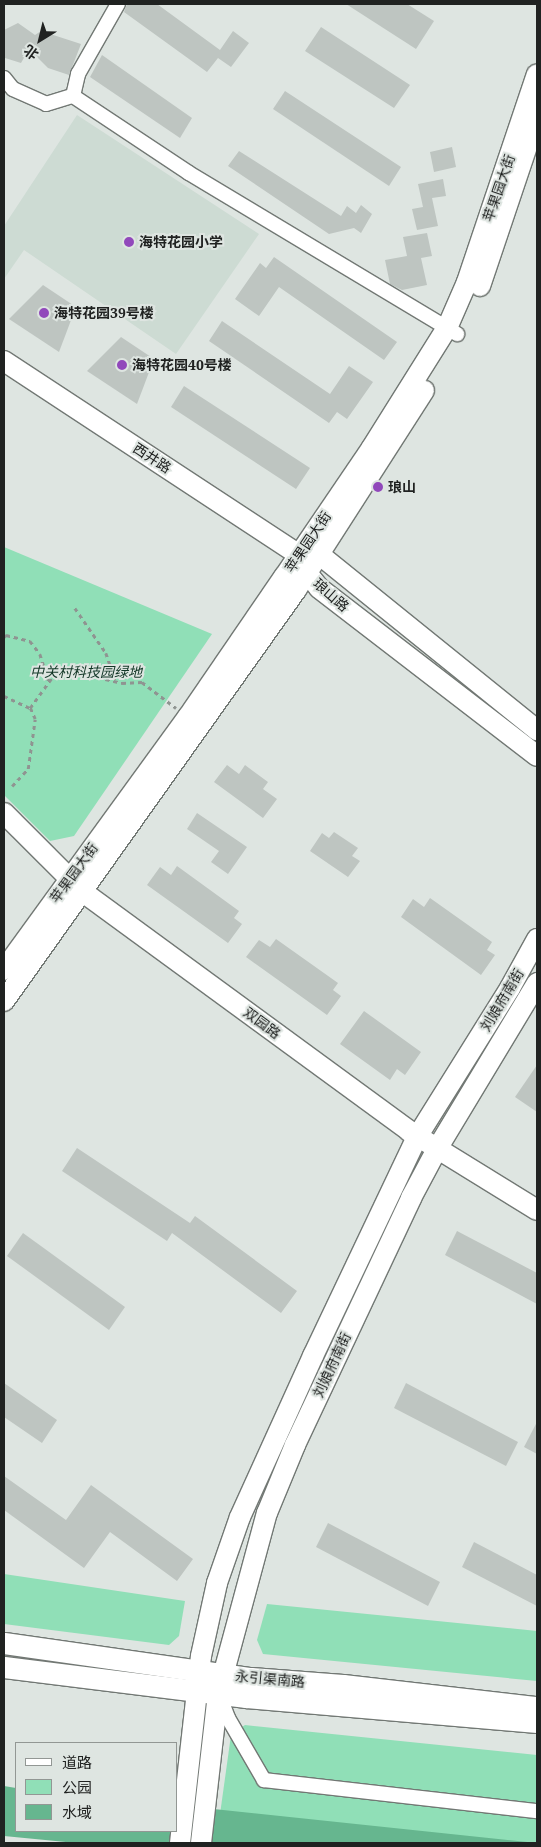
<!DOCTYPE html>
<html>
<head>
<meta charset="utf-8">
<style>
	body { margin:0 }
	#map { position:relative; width:541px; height:1847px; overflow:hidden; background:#dee5e1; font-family:"Noto Serif","Noto Sans SC",serif }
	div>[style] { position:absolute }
	.built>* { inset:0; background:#cddbd3 }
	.green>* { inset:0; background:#90dfb7 }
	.water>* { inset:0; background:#66b68f }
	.building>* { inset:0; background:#bec5c1 }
	.path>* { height:2.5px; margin-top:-1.25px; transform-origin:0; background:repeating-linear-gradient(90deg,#8f9491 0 4px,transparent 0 8px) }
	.roads { filter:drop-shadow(1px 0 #727874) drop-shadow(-1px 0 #727874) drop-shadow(0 1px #727874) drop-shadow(0 -1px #727874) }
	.street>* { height:14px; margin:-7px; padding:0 7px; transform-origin:7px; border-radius:7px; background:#fff }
	.secondary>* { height:20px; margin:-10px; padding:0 10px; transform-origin:10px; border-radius:10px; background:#fff }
	.primary>* { height:21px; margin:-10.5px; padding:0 10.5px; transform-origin:10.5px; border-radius:10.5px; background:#fff }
	.dots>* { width:14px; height:14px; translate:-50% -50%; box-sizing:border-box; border:2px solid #dee5e1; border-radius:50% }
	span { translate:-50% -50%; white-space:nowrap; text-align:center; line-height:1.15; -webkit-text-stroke:4px #dee5e1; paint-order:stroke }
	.street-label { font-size:14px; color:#202221 }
	.poi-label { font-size:14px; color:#202221; font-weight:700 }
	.left { translate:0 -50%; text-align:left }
	.park-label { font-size:14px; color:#133727; font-style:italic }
	.frame { position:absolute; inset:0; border:5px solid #202221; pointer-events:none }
	.legend { position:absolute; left:15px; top:1742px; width:162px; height:90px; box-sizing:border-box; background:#dee5e1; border:1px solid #929794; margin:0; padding:6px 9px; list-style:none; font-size:15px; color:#202221 }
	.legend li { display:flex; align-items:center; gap:10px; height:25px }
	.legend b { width:25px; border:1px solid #929794 }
	.north { position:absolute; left:15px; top:15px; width:50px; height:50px; -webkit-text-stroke:4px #dee5e1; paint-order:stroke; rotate:216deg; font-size:14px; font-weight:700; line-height:20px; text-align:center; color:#202221 }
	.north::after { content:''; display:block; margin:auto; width:18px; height:22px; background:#202221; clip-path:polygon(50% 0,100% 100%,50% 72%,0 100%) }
</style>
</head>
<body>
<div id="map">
	<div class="built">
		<div style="clip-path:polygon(77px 115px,259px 234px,176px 354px,24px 250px,4px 279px,4px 226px)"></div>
	</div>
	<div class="green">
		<div style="clip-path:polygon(4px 547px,212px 634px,74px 836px,50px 841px,4px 795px)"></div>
		<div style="clip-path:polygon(4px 1574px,185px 1601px,179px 1636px,169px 1645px,4px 1624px)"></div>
		<div style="clip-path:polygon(267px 1604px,537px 1631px,537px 1681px,263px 1654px,257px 1640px)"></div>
		<div style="clip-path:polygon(245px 1725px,537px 1755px,537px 1843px,216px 1843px,231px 1735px)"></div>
	</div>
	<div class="water">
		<div style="clip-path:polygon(4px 1786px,16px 1788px,16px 1831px,176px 1831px,176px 1805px,537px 1843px,76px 1843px,4px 1836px)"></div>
	</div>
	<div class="building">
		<div style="clip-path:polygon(127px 4px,157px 4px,220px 50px,233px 31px,249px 43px,231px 67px,218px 58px,207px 72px,124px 12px)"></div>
		<div style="clip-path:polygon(346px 4px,407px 4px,434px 21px,416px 49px)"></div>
		<div style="clip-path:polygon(18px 23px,35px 35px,41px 31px,81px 44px,69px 75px,48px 68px,29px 49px,21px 63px,5px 58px,4px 30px)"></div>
		<div style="clip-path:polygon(321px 27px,410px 85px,394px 108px,305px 51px)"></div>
		<div style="clip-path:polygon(102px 55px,192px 118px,180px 138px,90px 77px)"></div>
		<div style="clip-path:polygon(285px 91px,401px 167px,389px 186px,273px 109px)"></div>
		<div style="clip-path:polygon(452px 147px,456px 167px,434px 172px,430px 152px)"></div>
		<div style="clip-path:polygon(239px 151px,341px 216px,347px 206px,356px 213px,361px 205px,372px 214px,361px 233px,354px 228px,329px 234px,228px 166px)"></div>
		<div style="clip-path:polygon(443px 179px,446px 196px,432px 198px,438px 226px,417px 230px,412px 209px,423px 207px,418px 184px)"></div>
		<div style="clip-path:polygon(427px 233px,432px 256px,421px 258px,427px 285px,402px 290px,390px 284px,385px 260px,407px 256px,403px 237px)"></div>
		<div style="clip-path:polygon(274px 257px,397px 342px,384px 360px,279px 287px,259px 316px,235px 299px,260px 263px,266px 268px)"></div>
		<div style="clip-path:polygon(43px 285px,76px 307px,59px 352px,9px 319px)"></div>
		<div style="clip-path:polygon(222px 321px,330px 394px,349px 366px,373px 382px,347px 419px,337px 412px,329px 423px,209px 341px)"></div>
		<div style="clip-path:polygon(121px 337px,154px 359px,137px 404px,87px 371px)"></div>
		<div style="clip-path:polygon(184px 386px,310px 468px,296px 489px,171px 407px)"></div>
		<div style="clip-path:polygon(227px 765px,239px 774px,245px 765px,268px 782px,263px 789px,277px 799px,263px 818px,214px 782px)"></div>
		<div style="clip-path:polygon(197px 813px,247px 847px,228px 874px,211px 862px,219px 851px,187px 829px)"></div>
		<div style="clip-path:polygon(334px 832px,358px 848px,352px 856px,360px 861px,348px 877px,310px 851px,322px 833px,329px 838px)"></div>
		<div style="clip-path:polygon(177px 866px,239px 911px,234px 918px,242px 924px,228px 943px,147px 885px,160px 867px,171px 875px)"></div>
		<div style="clip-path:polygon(430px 898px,492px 942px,487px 950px,495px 955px,481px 975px,401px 917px,413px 899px,424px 907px)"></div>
		<div style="clip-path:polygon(276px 939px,338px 983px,333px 990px,341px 996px,327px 1015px,246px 957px,259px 940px,270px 947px)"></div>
		<div style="clip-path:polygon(364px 1011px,421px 1052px,405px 1075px,397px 1069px,390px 1080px,340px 1044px)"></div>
		<div style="clip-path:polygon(537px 1065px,537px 1112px,515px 1097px)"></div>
		<div style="clip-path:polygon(77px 1148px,190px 1223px,195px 1216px,297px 1291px,281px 1313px,172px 1233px,167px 1241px,62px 1171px)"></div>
		<div style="clip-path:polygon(457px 1231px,537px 1273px,537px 1304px,445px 1255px)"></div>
		<div style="clip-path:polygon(23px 1233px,125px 1307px,109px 1330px,7px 1256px)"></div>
		<div style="clip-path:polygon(4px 1383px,57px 1420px,42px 1443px,4px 1417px)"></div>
		<div style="clip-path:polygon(406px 1383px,518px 1442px,506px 1466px,394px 1408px)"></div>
		<div style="clip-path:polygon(537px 1422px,537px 1454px,524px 1447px)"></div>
		<div style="clip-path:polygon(4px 1476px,66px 1520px,91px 1485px,193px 1559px,177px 1581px,110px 1532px,84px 1568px,4px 1510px)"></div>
		<div style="clip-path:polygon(328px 1523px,440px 1582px,428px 1606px,316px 1547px)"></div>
		<div style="clip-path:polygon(474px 1542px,537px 1575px,537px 1606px,462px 1567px)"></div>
	</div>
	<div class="path">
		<div style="left:75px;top:608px;width:55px;rotate:55.4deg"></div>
		<div style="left:106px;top:653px;width:31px;rotate:71deg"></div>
		<div style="left:4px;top:637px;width:3px;rotate:-45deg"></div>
		<div style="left:6px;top:635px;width:25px;rotate:14deg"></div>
		<div style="left:30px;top:641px;width:16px;rotate:52deg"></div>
		<div style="left:40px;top:654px;width:29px;rotate:72deg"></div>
		<div style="left:4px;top:696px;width:29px;rotate:25deg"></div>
		<div style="left:12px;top:786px;width:23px;rotate:-47deg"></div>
		<div style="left:28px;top:769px;width:50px;rotate:-82deg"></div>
		<div style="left:35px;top:719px;width:12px;rotate:-114deg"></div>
		<div style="left:30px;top:708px;width:49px;rotate:-54.1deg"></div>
		<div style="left:59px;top:668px;width:65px;rotate:13.4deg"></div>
		<div style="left:122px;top:683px;width:20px;rotate:-3deg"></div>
		<div style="left:142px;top:682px;width:43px;rotate:37.4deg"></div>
	</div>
	<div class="roads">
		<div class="street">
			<div style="left:4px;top:78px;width:14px;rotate:51deg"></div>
			<div style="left:13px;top:89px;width:36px;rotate:24deg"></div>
			<div style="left:46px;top:104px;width:28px;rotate:-17deg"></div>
			<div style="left:73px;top:96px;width:139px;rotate:33.6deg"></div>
			<div style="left:189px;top:173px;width:313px;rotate:31deg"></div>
			<div style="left:73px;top:96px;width:23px;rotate:-77deg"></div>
			<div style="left:78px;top:74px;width:81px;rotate:-60.3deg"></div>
			<div style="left:220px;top:1697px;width:22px;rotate:69deg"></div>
			<div style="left:228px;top:1718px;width:72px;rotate:59.9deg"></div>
			<div style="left:264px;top:1780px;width:275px;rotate:6.5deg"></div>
		</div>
		<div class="secondary">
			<div style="left:480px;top:286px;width:178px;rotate:-71.4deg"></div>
			<div style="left:4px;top:361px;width:353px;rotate:33.3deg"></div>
			<div style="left:306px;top:555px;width:14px"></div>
			<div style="left:320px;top:555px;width:279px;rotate:38.9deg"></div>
			<div style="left:303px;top:563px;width:11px;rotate:68deg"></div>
			<div style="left:307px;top:573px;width:19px;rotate:51deg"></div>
			<div style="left:319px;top:588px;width:275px;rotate:37.6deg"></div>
			<div style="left:4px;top:813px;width:112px;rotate:45deg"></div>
			<div style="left:83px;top:892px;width:404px;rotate:36.2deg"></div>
			<div style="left:409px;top:1131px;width:150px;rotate:31.7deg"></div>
			<div style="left:4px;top:970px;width:313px;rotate:-54deg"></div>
			<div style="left:188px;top:717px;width:170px;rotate:-55.6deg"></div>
			<div style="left:284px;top:577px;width:155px;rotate:-55.8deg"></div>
			<div style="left:371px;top:449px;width:143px;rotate:-57.9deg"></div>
			<div style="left:447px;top:328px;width:50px;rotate:-66.5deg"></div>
			<div style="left:467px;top:282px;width:219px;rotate:-71.4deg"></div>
			<div style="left:4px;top:1001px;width:504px;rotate:-54.61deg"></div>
			<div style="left:296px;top:590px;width:237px;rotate:-57.3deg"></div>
			<div style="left:180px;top:1843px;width:188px;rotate:-83.6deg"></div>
			<div style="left:201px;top:1656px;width:75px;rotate:-77.6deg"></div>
			<div style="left:217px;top:1583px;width:70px;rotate:-70.8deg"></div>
			<div style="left:240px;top:1517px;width:177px;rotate:-65.6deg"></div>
			<div style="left:313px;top:1356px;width:242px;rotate:-64.6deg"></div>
			<div style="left:417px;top:1137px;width:176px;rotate:-58deg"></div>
			<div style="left:510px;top:988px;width:56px;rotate:-61.1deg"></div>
			<div style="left:201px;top:1843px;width:150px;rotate:-83.5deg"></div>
			<div style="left:218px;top:1694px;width:188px;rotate:-74.9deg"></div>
			<div style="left:267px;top:1513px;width:74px;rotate:-67.6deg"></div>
			<div style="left:295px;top:1445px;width:273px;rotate:-64.8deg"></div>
			<div style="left:411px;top:1198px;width:55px;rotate:-62deg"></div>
			<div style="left:437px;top:1149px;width:194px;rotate:-58.9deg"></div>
		</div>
		<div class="primary">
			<div style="left:4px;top:1643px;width:249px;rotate:8.1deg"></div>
			<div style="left:251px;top:1678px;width:92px;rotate:4.4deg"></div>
			<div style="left:343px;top:1685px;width:195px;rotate:6.5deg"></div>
			<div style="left:4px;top:1667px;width:244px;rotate:7.1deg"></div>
			<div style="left:246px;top:1697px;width:292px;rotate:4.9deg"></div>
		</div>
	</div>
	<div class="dots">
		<div style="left:129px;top:242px;background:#9148bb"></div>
		<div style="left:44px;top:313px;background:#9148bb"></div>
		<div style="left:122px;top:365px;background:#9148bb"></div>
		<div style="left:378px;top:487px;background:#9148bb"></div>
	</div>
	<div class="street-label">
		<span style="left:499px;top:188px;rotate:-71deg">苹果园大街</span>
		<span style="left:152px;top:458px;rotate:33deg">西井路</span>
		<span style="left:308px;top:542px;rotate:-56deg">苹果园大街</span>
		<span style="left:331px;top:595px;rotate:41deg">琅山路</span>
		<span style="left:74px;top:873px;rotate:-54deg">苹果园大街</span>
		<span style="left:502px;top:1000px;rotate:-59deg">刘娘府南街</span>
		<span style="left:262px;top:1023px;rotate:36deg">双园路</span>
		<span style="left:332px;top:1365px;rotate:-65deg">刘娘府南街</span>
		<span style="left:270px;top:1679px;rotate:5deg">永引渠南路</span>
	</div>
	<div class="poi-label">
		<span class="left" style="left:139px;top:242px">海特花园小学</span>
		<span class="left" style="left:54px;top:313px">海特花园39号楼</span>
		<span class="left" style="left:132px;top:365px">海特花园40号楼</span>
		<span class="left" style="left:388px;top:487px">琅山</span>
	</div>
	<div class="park-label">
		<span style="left:86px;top:672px">中关村科技园绿地</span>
	</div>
	<div class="frame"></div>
	<ul class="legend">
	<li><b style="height:6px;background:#fff"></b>道路</li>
	<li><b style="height:14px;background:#90dfb7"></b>公园</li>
	<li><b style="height:14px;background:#66b68f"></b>水域</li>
	</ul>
	<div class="north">北</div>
</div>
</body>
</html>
